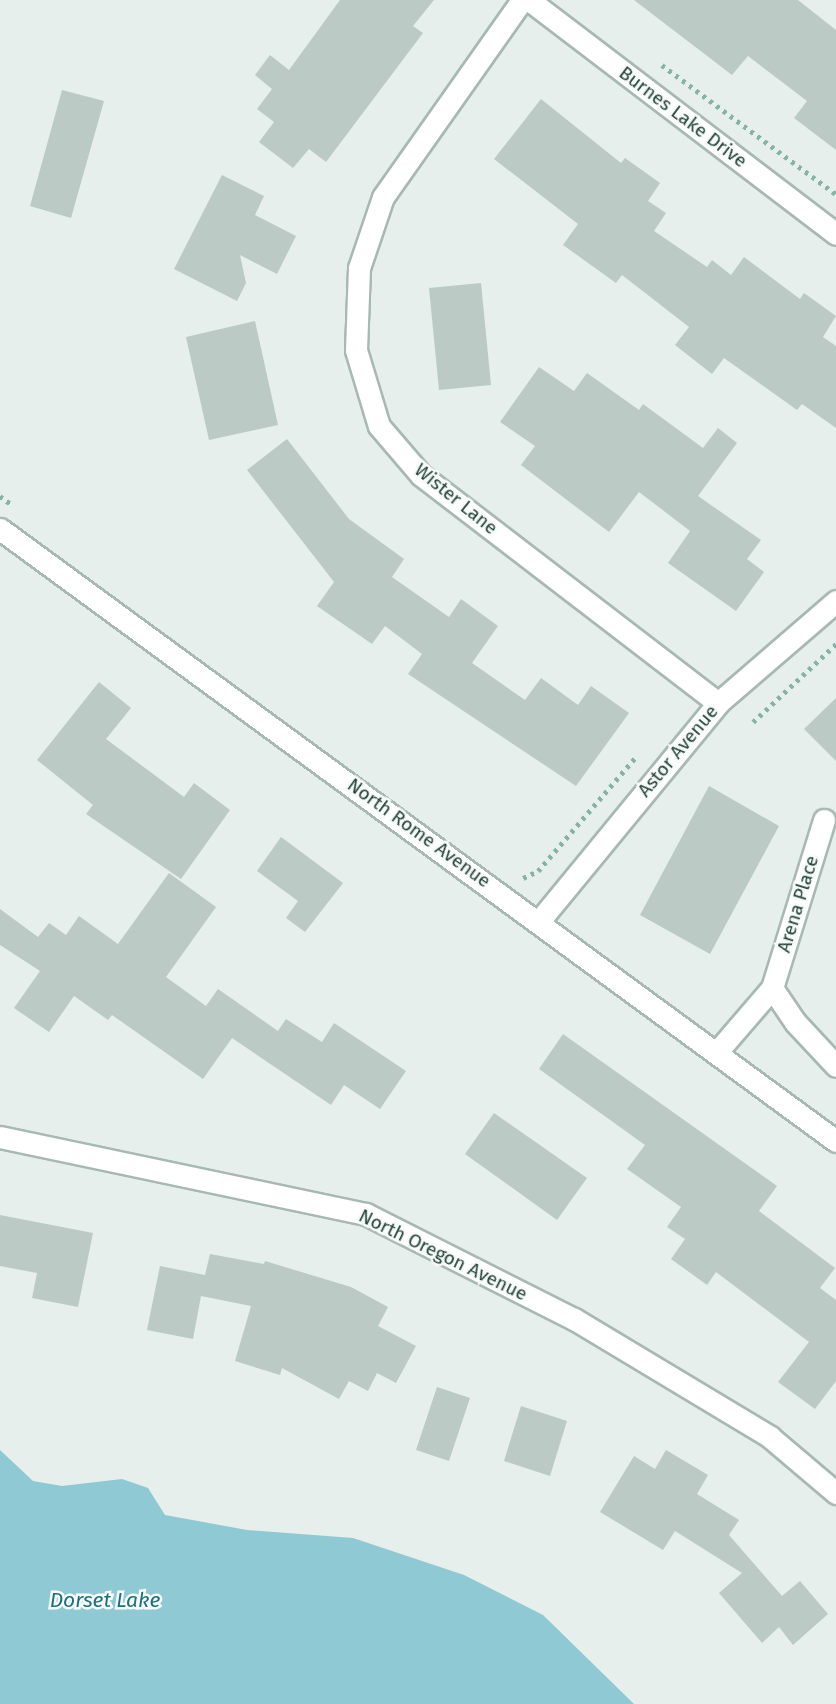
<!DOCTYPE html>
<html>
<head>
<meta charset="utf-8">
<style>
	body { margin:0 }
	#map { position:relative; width:836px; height:1704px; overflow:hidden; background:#e6efeb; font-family:"Fira Sans",sans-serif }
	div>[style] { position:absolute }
	.water>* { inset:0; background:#8ec9d4 }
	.building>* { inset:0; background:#bbcac4 }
	.path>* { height:4.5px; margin-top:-2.25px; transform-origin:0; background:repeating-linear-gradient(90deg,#86b3a5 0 3.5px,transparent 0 8.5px) }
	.roads { filter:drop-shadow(2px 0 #a8b8b2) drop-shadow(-2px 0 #a8b8b2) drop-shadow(0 2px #a8b8b2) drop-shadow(0 -2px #a8b8b2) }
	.minor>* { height:21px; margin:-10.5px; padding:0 10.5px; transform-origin:10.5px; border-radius:10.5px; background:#fff }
	.tertiary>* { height:21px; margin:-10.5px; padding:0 10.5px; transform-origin:10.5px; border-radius:10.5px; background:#fff }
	span { translate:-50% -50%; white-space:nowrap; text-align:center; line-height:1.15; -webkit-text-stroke:5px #f7fbf9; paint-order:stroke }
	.street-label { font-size:19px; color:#24423a }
	.water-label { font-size:21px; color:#1c6f80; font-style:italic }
</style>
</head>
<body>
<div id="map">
	<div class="water">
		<div style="clip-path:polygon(0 1450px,33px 1481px,62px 1486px,122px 1479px,148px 1488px,165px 1515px,247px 1530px,353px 1538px,464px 1575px,543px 1615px,634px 1704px,0 1704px)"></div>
	</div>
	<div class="building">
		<div style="clip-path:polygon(340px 0,434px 0,413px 26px,423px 33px,326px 162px,309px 149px,293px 168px,259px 142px,274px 122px,257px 109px,272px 89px,255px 75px,270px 55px,289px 70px)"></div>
		<div style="clip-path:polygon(634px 0,798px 0,836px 30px,836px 150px,794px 118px,807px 101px,748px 56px,732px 75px)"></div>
		<div style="clip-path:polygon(62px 90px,104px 101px,71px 218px,30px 206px)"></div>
		<div style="clip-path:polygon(541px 99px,621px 163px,625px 158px,660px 183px,648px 201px,666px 213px,654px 231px,707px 267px,712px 260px,731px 275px,744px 257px,800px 299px,804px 293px,836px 316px,823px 337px,836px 346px,836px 428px,802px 404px,797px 410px,724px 358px,712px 374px,675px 345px,689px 327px,622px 275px,616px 283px,563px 245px,578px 224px,494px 159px)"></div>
		<div style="clip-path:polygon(222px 175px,264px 196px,255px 215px,296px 236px,277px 274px,240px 255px,246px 283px,237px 301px,174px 269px)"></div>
		<div style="clip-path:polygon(481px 283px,491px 385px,439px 390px,429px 288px)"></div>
		<div style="clip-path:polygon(255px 321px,278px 425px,209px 440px,186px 337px)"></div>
		<div style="clip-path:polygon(539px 367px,574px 391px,587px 373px,639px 410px,643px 404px,703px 448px,718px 428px,737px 443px,698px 496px,761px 540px,747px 559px,764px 572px,736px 611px,668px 563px,690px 531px,639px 492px,609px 532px,521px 465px,535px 446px,500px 422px)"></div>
		<div style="clip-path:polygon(287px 439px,349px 519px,404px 559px,392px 577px,449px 617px,461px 599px,498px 626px,472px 663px,525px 700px,541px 678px,578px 705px,591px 686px,629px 713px,576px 786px,408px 674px,422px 654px,385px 626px,372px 644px,317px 606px,334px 582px,247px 470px)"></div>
		<div style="clip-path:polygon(99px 682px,131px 708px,106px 739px,184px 797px,194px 783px,230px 810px,181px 879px,86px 814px,93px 805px,37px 760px)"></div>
		<div style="clip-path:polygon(836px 698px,836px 761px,804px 729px)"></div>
		<div style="clip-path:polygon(709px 786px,779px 826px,710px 954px,640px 915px)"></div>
		<div style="clip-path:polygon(281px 837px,343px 883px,305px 932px,286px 918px,298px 901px,257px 871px)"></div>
		<div style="clip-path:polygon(169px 873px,216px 907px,166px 977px,206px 1006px,218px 989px,278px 1031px,286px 1019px,322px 1042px,334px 1023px,406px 1071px,380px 1109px,344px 1085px,331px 1105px,232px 1038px,203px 1079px,112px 1015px,108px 1020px,74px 996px,49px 1032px,14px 1008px,40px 971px,0 945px,0 909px,38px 937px,49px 923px,66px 935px,79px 916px,118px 944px)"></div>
		<div style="clip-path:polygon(563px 1034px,777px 1186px,759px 1211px,835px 1268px,820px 1288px,836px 1300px,836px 1381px,815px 1409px,778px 1382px,809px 1342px,716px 1272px,707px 1285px,671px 1259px,685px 1239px,667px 1227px,681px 1207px,627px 1169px,645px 1145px,539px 1069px)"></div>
		<div style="clip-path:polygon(494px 1113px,587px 1178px,557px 1220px,465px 1154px)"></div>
		<div style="clip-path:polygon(0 1215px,93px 1233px,78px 1307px,32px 1298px,37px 1273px,0 1266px)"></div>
		<div style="clip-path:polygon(210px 1254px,264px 1264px,265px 1261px,351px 1287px,388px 1307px,378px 1326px,416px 1346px,396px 1383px,377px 1373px,368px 1391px,349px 1381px,339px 1399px,282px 1368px,280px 1375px,235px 1361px,251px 1306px,201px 1296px,193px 1339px,147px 1330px,160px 1266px,205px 1275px)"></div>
		<div style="clip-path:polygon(437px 1387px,470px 1398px,449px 1461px,416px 1450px)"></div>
		<div style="clip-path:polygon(521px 1406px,567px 1421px,550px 1476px,504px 1461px)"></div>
		<div style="clip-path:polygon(666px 1450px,708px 1475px,697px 1494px,739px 1520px,729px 1535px,782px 1596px,800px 1581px,828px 1614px,793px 1645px,779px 1627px,762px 1643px,719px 1593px,742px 1573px,675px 1531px,663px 1550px,600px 1512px,634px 1456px,655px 1469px)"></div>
	</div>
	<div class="path">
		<div style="left:662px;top:65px;width:217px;rotate:36.6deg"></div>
		<div style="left:0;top:496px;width:14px;rotate:36deg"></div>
		<div style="left:753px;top:722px;width:114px;rotate:-43.2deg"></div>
		<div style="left:523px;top:878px;width:17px;rotate:-25deg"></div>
		<div style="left:538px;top:871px;width:149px;rotate:-49.4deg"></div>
	</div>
	<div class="roads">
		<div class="minor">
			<div style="left:522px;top:0;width:241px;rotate:125.2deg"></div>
			<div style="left:383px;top:197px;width:75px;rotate:108.7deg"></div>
			<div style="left:359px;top:268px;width:82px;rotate:92.1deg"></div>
			<div style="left:356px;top:350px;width:79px;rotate:73.2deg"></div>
			<div style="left:379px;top:426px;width:65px;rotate:49.4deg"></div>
			<div style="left:421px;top:475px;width:374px;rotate:37.5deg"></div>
			<div style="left:529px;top:0;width:386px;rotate:37.3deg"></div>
			<div style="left:540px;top:920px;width:281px;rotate:-50.6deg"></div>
			<div style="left:718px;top:703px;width:156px;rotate:-40.8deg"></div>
			<div style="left:772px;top:988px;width:176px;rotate:-72.8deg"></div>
			<div style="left:716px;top:1053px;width:86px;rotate:-49.3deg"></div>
			<div style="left:772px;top:988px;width:41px;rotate:55.9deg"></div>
			<div style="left:795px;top:1022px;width:60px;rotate:47deg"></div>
			<div style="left:0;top:1137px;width:374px;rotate:11.9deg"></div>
			<div style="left:366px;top:1214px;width:233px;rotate:26.8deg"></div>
			<div style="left:574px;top:1319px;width:229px;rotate:31deg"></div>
			<div style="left:770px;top:1437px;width:87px;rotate:40.3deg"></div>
		</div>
		<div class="tertiary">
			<div style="left:0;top:529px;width:1036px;rotate:36.21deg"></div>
		</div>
	</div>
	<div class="street-label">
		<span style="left:683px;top:117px;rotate:37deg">Burnes Lake Drive</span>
		<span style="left:456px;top:499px;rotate:39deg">Wister Lane</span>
		<span style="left:678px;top:751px;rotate:-50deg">Astor Avenue</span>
		<span style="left:419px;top:833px;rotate:36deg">North Rome Avenue</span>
		<span style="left:798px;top:904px;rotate:-73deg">Arena Place</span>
		<span style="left:443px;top:1255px;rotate:26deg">North Oregon Avenue</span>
	</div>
	<div class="water-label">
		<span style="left:105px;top:1600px">Dorset Lake</span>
	</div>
</div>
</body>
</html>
